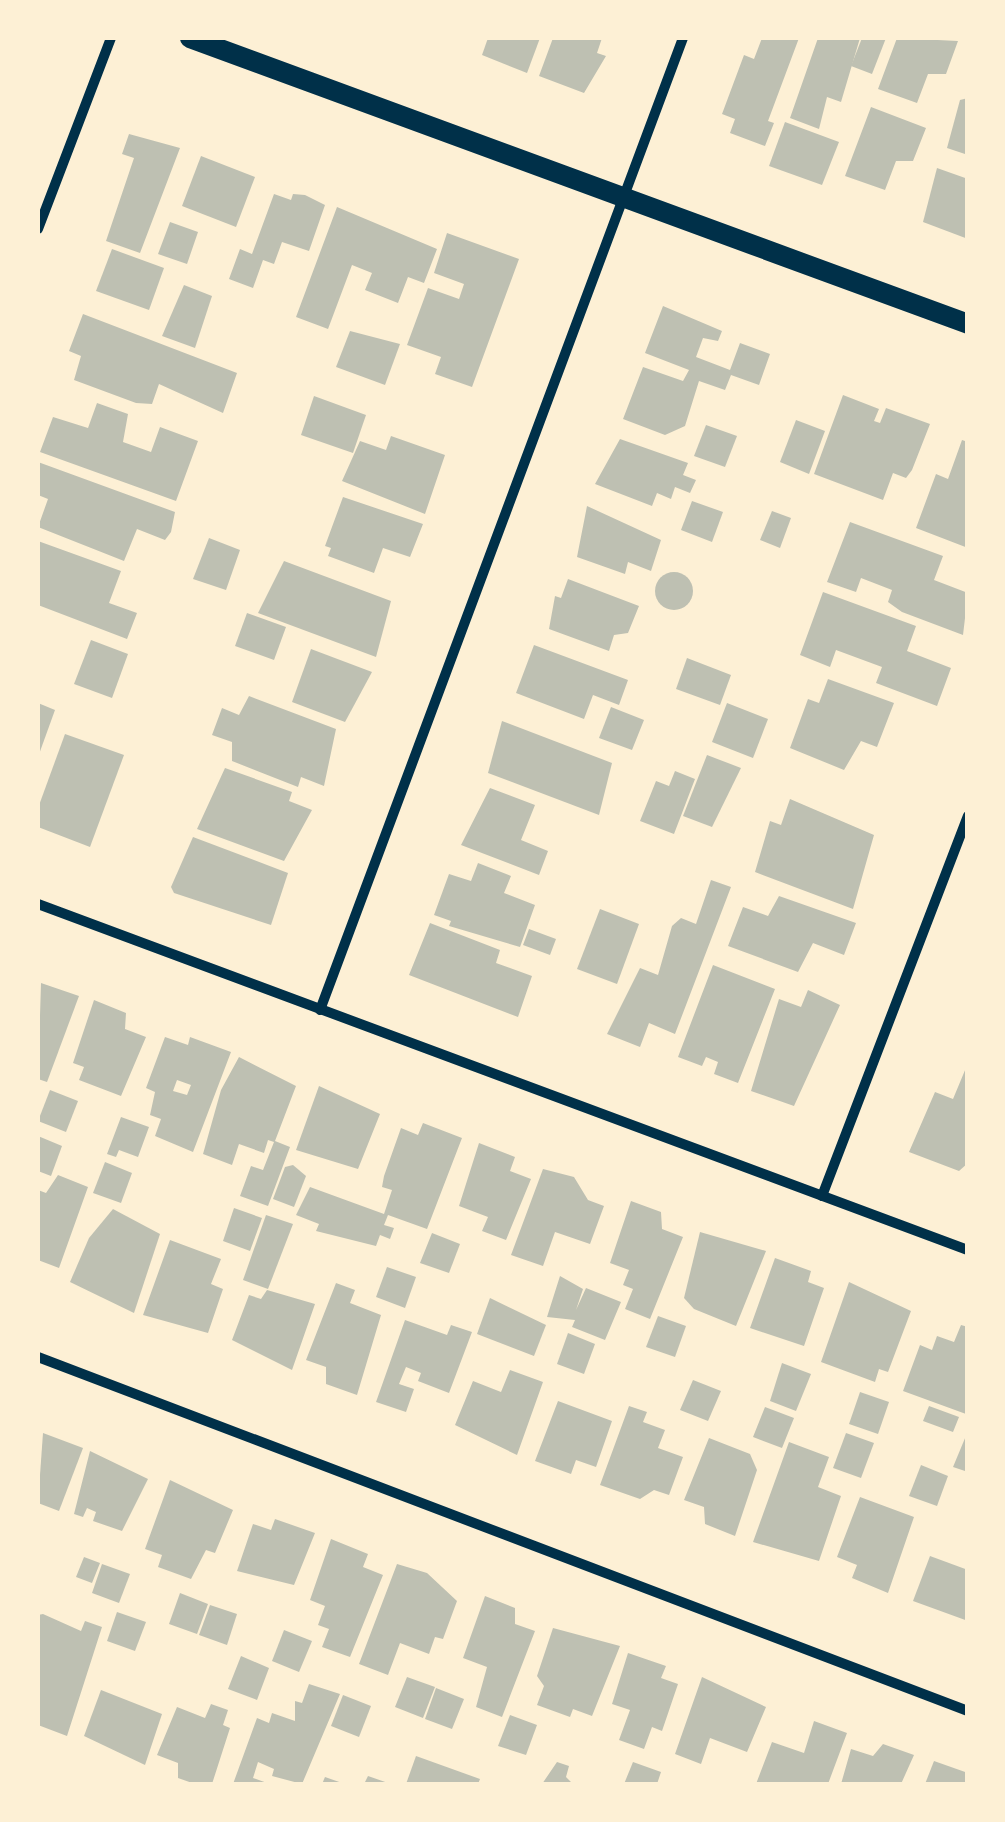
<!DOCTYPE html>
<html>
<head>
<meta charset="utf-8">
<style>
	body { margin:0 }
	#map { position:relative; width:1005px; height:1822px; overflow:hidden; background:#fdf0d5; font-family:Spectral,serif }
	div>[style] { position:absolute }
	.building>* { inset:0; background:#bec0b2 }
	.round { border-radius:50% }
	.minor>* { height:10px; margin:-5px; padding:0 5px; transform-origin:5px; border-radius:5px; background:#003049 }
	.secondary>* { height:20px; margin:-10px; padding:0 10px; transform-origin:10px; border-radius:10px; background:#003049 }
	span { translate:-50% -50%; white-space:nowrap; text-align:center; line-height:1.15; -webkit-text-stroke:8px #fdf0d5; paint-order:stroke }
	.frame { position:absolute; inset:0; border:40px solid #fdf0d5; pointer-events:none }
</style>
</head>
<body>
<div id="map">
	<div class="building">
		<div style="clip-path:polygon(488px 38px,540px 38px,527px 73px,482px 55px)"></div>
		<div style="clip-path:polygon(553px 38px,602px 38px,597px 53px,606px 56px,584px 93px,539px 76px)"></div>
		<div style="clip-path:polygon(762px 38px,799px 38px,768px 121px,774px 123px,765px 146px,730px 133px,735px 119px,722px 114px,744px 55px,754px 59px)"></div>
		<div style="clip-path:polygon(818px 38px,860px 38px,841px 102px,827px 97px,819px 129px,790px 118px)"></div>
		<div style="clip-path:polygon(862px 38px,886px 38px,872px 74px,851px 66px)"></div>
		<div style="clip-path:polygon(897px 38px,958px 41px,946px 74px,928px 74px,917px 103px,878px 89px)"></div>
		<div style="clip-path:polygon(968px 98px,968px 155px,947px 148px,960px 100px)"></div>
		<div style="clip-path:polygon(871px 107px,926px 128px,913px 161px,896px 161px,885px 190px,845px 176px)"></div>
		<div style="clip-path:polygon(785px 122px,839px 142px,822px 185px,769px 166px)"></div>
		<div style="clip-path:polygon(129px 134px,180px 148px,140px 253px,106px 241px,134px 158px,122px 154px)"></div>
		<div style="clip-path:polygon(201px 156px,255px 177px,236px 227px,182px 206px)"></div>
		<div style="clip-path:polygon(937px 168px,968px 179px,968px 239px,923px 222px)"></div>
		<div style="clip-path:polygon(274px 194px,291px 200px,293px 194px,305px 195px,325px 205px,309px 251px,282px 242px,274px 264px,263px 260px,253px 288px,229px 279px,240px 249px,252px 254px)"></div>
		<div style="clip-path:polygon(337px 207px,437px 249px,424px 283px,408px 277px,398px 303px,365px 290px,372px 273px,352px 265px,328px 329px,296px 317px)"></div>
		<div style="clip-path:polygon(170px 222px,198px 232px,187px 264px,158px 254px)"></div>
		<div style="clip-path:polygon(447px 233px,519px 259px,472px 387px,435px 374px,441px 357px,407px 345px,428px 288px,459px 299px,464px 284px,434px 273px)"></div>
		<div style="clip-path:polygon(112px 249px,164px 268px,149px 310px,96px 291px)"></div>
		<div style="clip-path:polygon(184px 285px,212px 296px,195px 348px,162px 336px)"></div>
		<div style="clip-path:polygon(663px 306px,722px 331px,718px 341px,703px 338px,696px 357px,730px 370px,740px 343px,770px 354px,759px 385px,731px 375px,725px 390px,699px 381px,685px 426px,665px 435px,623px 419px,643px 367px,683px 381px,689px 370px,645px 353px)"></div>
		<div style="clip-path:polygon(83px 314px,237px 373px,223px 413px,159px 384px,152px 404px,136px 403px,74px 380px,81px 356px,69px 351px)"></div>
		<div style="clip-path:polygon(350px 331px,400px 344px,385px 385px,336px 367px)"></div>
		<div style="clip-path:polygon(843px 395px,879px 409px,874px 421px,880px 423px,886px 408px,930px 424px,912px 470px,906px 478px,893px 473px,883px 500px,814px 474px)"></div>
		<div style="clip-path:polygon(314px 396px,366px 415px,353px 453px,301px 435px)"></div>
		<div style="clip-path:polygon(97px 403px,128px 414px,123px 442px,151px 452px,160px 427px,198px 441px,176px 501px,40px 452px,53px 417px,88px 428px)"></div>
		<div style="clip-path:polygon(796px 420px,825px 431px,809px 474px,780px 462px)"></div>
		<div style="clip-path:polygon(706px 425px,737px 436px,725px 467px,694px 456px)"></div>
		<div style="clip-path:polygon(391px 436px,445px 455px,425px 514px,342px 481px,360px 441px,386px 450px)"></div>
		<div style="clip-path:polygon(620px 439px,688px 463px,683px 475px,696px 480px,690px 493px,675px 487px,671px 499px,657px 493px,652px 506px,595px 484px)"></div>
		<div style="clip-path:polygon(962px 440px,968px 442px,968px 548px,916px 528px,936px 474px,948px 479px)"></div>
		<div style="clip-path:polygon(38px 462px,175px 512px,171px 532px,165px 540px,137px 529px,124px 561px,38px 527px,48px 499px,38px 495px)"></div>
		<div style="clip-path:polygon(343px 497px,423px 524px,410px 557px,383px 548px,374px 573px,328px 556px,331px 548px,325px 546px)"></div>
		<div style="clip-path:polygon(692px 501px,723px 512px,712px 542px,681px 530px)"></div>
		<div style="clip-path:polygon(587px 506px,661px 540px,651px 571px,628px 562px,625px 574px,577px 557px)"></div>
		<div style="clip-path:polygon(772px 511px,791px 518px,780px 548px,760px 540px)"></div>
		<div style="clip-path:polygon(850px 522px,943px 556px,934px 580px,968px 593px,963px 635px,902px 612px,888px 602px,892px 590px,861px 578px,856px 592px,827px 582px)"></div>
		<div style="clip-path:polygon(209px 538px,240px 550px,226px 590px,193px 579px)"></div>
		<div style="clip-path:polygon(38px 541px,121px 571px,109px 603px,137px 613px,127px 639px,38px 605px)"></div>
		<div style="clip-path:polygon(284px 561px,391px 601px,376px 657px,258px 613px)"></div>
		<div class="round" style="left:655px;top:572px;width:38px;height:38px"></div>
		<div style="clip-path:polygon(568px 579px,639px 606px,628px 633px,614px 635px,609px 651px,549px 629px,555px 596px,561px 598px)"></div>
		<div style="clip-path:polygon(823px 592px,916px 626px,907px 651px,951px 668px,937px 706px,876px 683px,882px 667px,836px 650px,830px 667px,800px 655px)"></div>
		<div style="clip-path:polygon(247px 613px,286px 627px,274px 660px,235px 646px)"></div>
		<div style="clip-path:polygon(91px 640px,128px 654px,112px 698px,74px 684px)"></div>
		<div style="clip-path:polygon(534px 645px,628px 680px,619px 705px,593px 695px,584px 719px,516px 693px)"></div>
		<div style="clip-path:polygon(311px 649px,372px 672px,345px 722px,292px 702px)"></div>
		<div style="clip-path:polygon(687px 658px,731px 675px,720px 705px,676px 689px)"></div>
		<div style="clip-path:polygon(828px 679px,894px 703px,877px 747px,861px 741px,844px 770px,790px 748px,808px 699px,819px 703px)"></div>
		<div style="clip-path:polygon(249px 696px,336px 729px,324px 786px,301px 777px,298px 787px,232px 761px,232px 742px,212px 735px,222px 708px,239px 715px)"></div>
		<div style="clip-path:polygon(38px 703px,55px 710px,38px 757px)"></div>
		<div style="clip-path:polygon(727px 703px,768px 719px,753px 758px,712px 742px)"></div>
		<div style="clip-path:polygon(611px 707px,644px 720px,632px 750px,599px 738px)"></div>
		<div style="clip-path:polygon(502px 721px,612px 763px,599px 815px,488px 773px)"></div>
		<div style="clip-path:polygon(65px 734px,124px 755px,90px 847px,38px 827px,38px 808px)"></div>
		<div style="clip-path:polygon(707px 755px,741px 768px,712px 827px,683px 816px)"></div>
		<div style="clip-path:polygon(225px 768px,292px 792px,289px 801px,312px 810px,284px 861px,197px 829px)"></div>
		<div style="clip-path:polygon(675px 771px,695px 779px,674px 834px,640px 821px,656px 781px,669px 786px)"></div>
		<div style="clip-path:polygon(490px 788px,535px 805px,521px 840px,548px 851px,539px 875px,461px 845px)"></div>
		<div style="clip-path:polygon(790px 799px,874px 835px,853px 909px,755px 872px,770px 821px,781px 825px)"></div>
		<div style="clip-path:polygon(193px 837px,288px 873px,271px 925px,174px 893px,171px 887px)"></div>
		<div style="clip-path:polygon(478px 863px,511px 876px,504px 893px,535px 905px,520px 947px,449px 926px,451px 921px,434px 915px,449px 874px,471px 881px)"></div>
		<div style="clip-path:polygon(711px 880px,731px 887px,675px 1034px,649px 1023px,640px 1047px,607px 1034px,640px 968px,658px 975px,672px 926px,681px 918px,696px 924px)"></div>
		<div style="clip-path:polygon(779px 896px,856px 923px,844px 955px,813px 943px,798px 972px,728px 946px,743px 907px,768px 916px)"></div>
		<div style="clip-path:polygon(600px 909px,639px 924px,617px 984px,577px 969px)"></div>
		<div style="clip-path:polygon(430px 923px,500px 950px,496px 963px,532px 976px,518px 1017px,409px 975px)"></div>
		<div style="clip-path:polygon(529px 929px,556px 939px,550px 955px,523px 945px)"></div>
		<div style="clip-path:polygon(713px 965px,775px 989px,738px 1083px,714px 1074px,718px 1062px,706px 1057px,702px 1066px,678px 1057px)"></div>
		<div style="clip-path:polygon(41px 983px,79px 996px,47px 1082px,38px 1079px)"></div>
		<div style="clip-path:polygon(808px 990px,840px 1005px,794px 1106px,751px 1091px,779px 999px,801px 1007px)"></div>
		<div style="clip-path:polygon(94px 1000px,126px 1013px,125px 1029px,146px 1037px,121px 1096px,79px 1080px,84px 1067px,73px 1063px)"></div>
		<div style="clip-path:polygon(evenodd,165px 1037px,188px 1045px,190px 1037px,231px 1052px,193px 1152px,155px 1136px,161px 1119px,150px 1115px,155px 1092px,146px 1088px,165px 1037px,177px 1080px,191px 1085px,187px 1095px,173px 1091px,177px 1080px)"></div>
		<div style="clip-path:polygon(239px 1057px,296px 1086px,275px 1141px,290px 1147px,268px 1206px,240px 1196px,251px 1166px,263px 1170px,274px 1142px,268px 1140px,264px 1153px,239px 1144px,232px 1165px,203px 1154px,221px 1090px)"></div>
		<div style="clip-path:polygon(968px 1063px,968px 1163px,959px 1171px,909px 1152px,935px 1092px,953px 1099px)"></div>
		<div style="clip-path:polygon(319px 1086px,380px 1114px,358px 1169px,296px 1150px)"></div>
		<div style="clip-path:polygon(50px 1090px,78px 1101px,66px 1132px,38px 1121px)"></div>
		<div style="clip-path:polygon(121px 1117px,149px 1127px,138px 1157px,119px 1150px,116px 1157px,107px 1154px)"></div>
		<div style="clip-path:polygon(423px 1123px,462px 1138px,427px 1229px,388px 1215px,384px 1225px,394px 1228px,390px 1239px,380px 1235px,376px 1246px,316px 1231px,319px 1224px,296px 1215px,310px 1187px,384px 1214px,392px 1190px,382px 1187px,384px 1176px,401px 1128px,418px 1135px)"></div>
		<div style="clip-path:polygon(38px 1136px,62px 1146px,51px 1176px,38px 1171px)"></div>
		<div style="clip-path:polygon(479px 1143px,515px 1157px,510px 1171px,531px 1179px,506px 1240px,482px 1231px,488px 1217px,459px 1206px)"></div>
		<div style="clip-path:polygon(105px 1162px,132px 1173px,121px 1203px,93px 1193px)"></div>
		<div style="clip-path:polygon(293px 1165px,306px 1176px,294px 1207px,273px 1199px,285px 1167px)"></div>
		<div style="clip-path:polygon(543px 1169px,574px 1177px,588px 1200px,604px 1206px,590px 1244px,555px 1232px,543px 1266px,511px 1255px)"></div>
		<div style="clip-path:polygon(58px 1175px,88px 1187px,59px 1268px,38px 1260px,38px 1190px,46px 1193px)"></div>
		<div style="clip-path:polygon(631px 1201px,661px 1212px,662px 1229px,683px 1237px,650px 1319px,625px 1309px,633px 1289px,623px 1285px,629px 1270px,610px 1263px)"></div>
		<div style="clip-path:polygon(234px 1208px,262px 1218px,250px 1251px,223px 1241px)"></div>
		<div style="clip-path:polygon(113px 1209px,160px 1234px,134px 1313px,70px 1282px,89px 1238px)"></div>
		<div style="clip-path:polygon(266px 1215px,293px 1224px,268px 1289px,243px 1280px)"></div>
		<div style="clip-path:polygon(700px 1232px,766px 1251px,736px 1326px,694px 1309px,684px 1298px)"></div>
		<div style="clip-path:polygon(432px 1233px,460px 1244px,449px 1273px,420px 1263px)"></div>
		<div style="clip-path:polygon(170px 1240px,221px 1259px,211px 1284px,223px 1289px,208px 1333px,143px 1315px)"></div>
		<div style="clip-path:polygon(775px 1258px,811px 1271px,808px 1282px,824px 1288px,804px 1346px,750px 1328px)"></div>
		<div style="clip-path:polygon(387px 1267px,416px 1277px,405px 1308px,376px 1297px)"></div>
		<div style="clip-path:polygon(560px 1276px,583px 1289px,576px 1310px,586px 1288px,621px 1302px,605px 1340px,572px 1327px,575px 1320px,547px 1317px)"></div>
		<div style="clip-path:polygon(849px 1282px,911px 1311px,888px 1372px,879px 1369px,875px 1382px,821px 1362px)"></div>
		<div style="clip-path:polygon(336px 1283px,355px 1290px,350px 1303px,381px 1315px,357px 1395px,326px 1384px,326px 1367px,306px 1360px)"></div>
		<div style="clip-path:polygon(267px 1290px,315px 1304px,292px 1370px,232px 1340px,249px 1295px,261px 1299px)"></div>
		<div style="clip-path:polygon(490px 1298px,546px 1325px,534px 1356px,477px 1334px)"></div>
		<div style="clip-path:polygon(658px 1316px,686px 1326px,675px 1357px,646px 1347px)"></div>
		<div style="clip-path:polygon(405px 1320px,447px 1335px,451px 1325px,472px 1332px,449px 1393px,418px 1381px,421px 1373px,406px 1367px,399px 1384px,414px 1389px,406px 1412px,376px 1402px)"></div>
		<div style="clip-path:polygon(961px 1325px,968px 1327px,966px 1414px,903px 1391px,920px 1345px,932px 1350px,937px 1336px,954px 1342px)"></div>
		<div style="clip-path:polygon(568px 1333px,595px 1344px,584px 1374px,557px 1364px)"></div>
		<div style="clip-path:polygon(782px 1363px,811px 1374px,796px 1411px,770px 1401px)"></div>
		<div style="clip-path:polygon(510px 1370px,543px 1382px,517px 1455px,455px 1425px,473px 1381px,501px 1392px)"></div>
		<div style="clip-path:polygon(693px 1380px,721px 1391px,708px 1421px,680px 1410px)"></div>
		<div style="clip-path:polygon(860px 1392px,889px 1402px,878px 1434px,849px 1424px)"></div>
		<div style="clip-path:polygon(558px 1401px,612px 1421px,596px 1467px,576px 1460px,571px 1474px,535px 1461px)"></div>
		<div style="clip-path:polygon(629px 1406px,647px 1412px,643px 1422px,665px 1430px,658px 1448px,683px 1457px,669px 1495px,654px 1490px,640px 1499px,600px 1485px)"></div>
		<div style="clip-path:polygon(929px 1406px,959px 1417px,953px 1432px,923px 1421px)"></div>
		<div style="clip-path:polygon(765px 1407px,794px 1418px,782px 1448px,753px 1437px)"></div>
		<div style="clip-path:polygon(968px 1431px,968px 1472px,953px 1467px)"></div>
		<div style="clip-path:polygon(43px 1433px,83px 1448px,59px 1511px,38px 1503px)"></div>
		<div style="clip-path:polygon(846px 1433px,874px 1443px,861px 1478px,833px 1468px)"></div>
		<div style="clip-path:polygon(709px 1438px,750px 1454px,757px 1470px,735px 1536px,705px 1524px,704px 1507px,684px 1500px)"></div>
		<div style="clip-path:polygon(789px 1442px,829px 1457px,818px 1487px,841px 1496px,819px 1561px,753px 1542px)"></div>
		<div style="clip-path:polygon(90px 1451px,148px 1479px,122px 1531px,93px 1521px,96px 1512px,87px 1508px,83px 1517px,74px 1514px)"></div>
		<div style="clip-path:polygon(921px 1465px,948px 1476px,937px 1506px,909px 1496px)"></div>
		<div style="clip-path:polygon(170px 1480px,233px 1510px,215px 1553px,206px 1550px,191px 1579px,158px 1567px,162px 1555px,145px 1549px)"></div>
		<div style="clip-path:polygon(860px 1497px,914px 1517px,888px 1593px,852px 1578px,857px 1565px,837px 1557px)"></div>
		<div style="clip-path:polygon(275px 1519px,315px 1533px,294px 1585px,237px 1571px,253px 1524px,271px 1530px)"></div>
		<div style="clip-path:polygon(331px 1539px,368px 1554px,363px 1567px,383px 1575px,350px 1657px,322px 1647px,329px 1629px,318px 1625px,325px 1606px,310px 1600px)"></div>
		<div style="clip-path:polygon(930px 1556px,968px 1570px,968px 1621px,913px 1601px)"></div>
		<div style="clip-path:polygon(84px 1557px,100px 1563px,92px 1583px,76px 1577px)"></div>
		<div style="clip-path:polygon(102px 1564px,130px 1574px,119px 1603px,92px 1593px)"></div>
		<div style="clip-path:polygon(397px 1564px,427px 1573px,457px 1601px,443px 1639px,435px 1637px,429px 1654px,400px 1643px,388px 1675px,359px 1664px)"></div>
		<div style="clip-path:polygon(180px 1593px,208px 1604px,197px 1634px,169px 1624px)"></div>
		<div style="clip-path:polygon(485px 1596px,515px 1608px,515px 1624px,535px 1631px,502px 1717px,476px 1707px,487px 1667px,463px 1658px)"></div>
		<div style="clip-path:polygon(210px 1605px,237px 1614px,227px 1645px,199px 1635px)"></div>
		<div style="clip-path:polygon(117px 1612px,146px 1622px,135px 1651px,107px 1641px)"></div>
		<div style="clip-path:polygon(43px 1614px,81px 1631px,85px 1621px,102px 1627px,67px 1736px,38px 1725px,38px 1615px)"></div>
		<div style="clip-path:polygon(553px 1628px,620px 1646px,592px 1716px,573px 1709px,570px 1717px,537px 1705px,544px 1686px,537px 1676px)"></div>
		<div style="clip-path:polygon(284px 1630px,312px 1641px,299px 1672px,272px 1661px)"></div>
		<div style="clip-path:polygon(628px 1653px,666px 1666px,661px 1678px,678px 1684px,662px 1731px,652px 1727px,644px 1749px,619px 1740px,630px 1710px,612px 1704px)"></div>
		<div style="clip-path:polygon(241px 1656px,269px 1668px,257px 1700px,228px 1689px)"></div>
		<div style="clip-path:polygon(407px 1677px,435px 1687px,423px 1718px,395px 1707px)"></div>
		<div style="clip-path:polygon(702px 1677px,766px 1707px,747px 1752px,710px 1738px,701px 1764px,675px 1754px)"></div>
		<div style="clip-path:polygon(309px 1684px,340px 1694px,302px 1784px,272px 1776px,274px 1769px,258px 1762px,253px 1778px,270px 1784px,233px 1784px,257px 1718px,269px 1723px,272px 1713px,295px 1721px,295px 1701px,302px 1703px)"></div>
		<div style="clip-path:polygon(436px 1688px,464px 1699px,452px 1729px,425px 1719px)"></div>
		<div style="clip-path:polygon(101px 1690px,162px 1714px,145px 1765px,84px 1736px)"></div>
		<div style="clip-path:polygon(343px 1695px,371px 1706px,359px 1737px,331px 1726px)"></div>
		<div style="clip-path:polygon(211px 1704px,228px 1710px,223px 1725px,230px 1728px,212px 1784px,195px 1784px,178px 1778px,178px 1763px,157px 1755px,177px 1707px,205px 1718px)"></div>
		<div style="clip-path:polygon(510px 1715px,537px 1725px,526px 1755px,498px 1746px)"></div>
		<div style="clip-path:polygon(814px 1721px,847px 1733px,828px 1784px,756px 1784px,772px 1742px,804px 1753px)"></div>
		<div style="clip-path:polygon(883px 1744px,914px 1755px,901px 1784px,841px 1784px,851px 1749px,873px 1756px)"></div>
		<div style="clip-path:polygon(416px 1756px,480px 1779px,478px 1784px,406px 1784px)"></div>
		<div style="clip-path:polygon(934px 1761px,968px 1773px,966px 1784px,925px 1784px)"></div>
		<div style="clip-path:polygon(557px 1762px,569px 1766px,566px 1777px,573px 1784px,542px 1784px)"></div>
		<div style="clip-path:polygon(633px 1762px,661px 1772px,657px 1784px,624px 1784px)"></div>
		<div style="clip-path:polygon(368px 1776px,391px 1784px,364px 1784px)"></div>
		<div style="clip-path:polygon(325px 1777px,345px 1784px,322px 1784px)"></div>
	</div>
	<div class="minor">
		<div style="left:38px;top:229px;width:204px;rotate:-69.1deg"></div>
		<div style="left:38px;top:904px;width:992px;rotate:20.41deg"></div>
		<div style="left:320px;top:1010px;width:1038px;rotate:-69.52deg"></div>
		<div style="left:822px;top:1196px;width:407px;rotate:-69deg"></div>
		<div style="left:38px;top:1357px;width:995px;rotate:20.84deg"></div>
	</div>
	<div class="secondary">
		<div style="left:190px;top:38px;width:829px;rotate:20.18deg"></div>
	</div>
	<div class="frame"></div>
</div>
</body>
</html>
